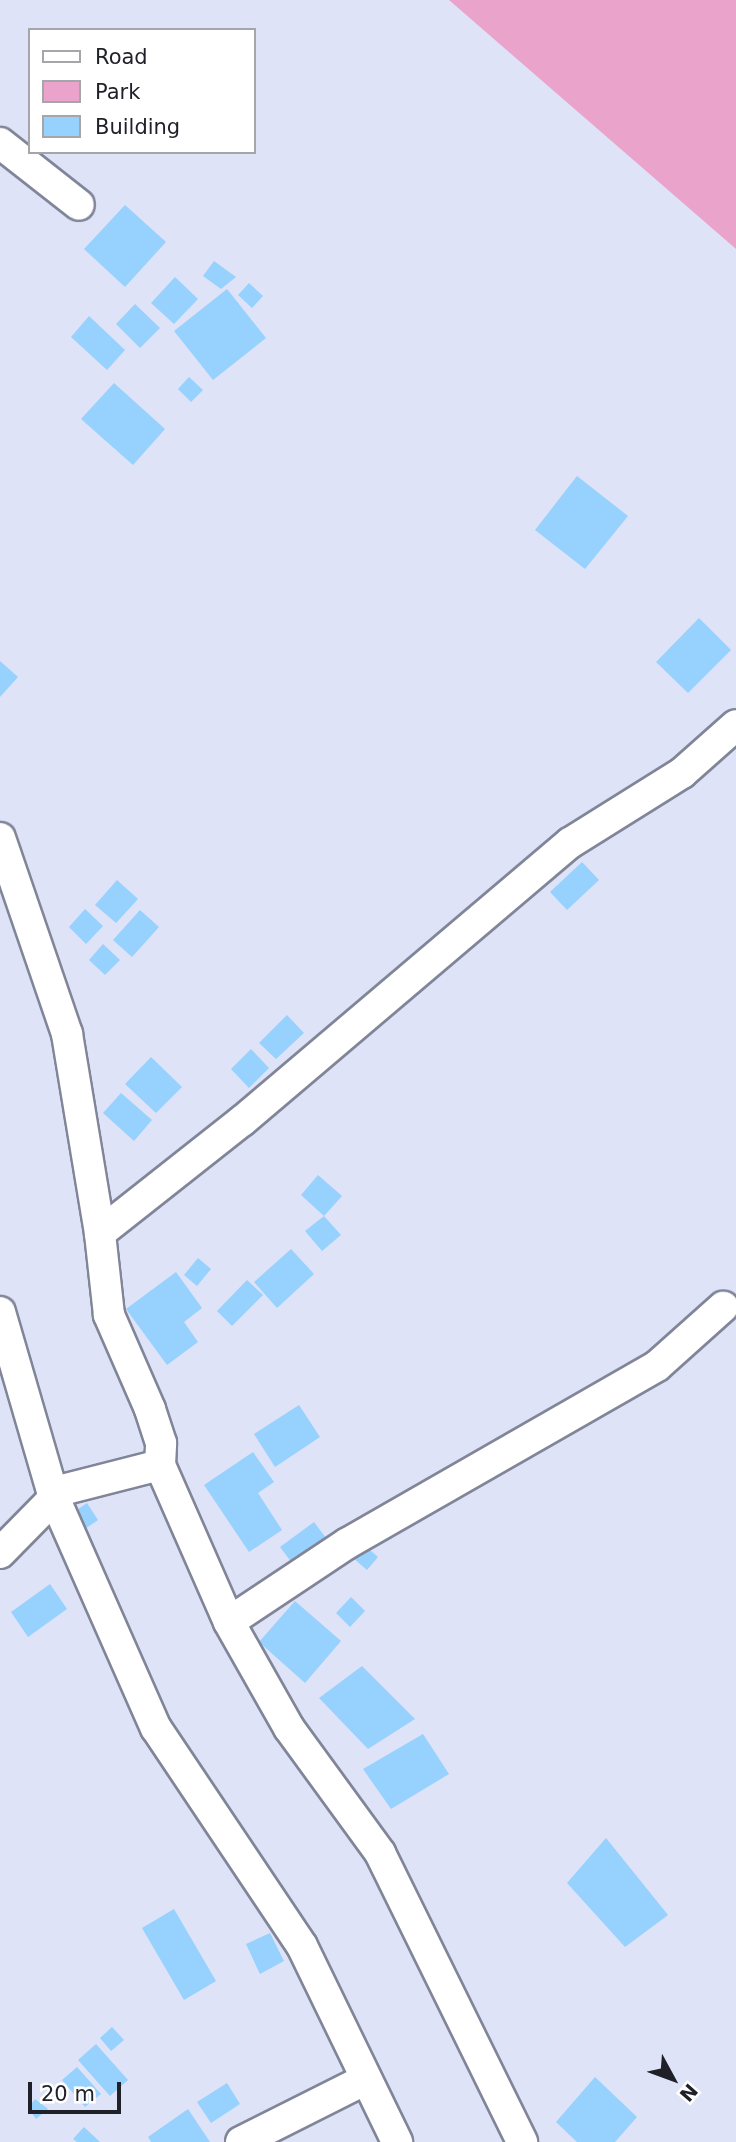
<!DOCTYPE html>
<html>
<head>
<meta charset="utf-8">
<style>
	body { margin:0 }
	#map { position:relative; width:736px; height:2142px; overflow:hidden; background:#dee3f8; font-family:"DejaVu Sans",sans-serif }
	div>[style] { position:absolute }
	.green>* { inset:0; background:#eaa4cc }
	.building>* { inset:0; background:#97d1fd }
	.roads { filter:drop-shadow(2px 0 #818598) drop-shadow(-2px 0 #818598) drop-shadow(0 2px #818598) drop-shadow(0 -2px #818598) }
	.street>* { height:30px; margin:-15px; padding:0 15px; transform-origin:15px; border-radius:15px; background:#fff }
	span { translate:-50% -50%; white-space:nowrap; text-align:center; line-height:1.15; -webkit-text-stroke:5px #fff; paint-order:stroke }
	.legend { position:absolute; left:28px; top:28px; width:228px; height:126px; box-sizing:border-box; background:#fff; border:2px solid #a5a6a9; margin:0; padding:9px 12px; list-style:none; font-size:21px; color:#1f2028 }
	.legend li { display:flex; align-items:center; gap:14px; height:35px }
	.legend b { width:35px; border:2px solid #a5a6a9 }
	.north { position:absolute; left:638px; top:2044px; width:70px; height:70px; -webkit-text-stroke:5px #fff; paint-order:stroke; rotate:131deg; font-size:19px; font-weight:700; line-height:28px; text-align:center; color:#1f2028 }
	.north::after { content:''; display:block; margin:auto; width:24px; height:32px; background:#1f2028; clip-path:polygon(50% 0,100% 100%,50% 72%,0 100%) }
	.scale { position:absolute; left:28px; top:2082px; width:93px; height:32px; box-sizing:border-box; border:4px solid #1f2028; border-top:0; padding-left:9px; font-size:21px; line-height:24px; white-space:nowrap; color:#1f2028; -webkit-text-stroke:5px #fff; paint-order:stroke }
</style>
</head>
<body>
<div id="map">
	<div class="green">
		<div style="clip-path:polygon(449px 0,736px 0,736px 249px)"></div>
	</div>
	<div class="building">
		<div style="clip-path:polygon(125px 205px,166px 242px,125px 287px,84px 249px)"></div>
		<div style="clip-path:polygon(214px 261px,236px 277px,221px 289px,203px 276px)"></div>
		<div style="clip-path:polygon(175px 277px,198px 299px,174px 324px,151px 303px)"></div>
		<div style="clip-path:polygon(249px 283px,263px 296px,252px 308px,238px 295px)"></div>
		<div style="clip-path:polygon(227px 289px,266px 338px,213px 380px,174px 331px)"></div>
		<div style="clip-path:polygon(135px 304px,160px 328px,140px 348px,116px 324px)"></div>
		<div style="clip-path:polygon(89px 316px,125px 350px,107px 370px,71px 337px)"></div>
		<div style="clip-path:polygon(189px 377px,203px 390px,191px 402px,178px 389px)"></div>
		<div style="clip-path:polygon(114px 383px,165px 429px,133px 465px,81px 419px)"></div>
		<div style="clip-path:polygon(577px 476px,628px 516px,585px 569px,535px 530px)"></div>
		<div style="clip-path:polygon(699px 618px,731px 650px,688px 693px,656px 662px)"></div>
		<div style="clip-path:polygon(0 661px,18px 677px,0 697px)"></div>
		<div style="clip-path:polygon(582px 862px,599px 880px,567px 910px,550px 892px)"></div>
		<div style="clip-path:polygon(117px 880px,138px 899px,116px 923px,95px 905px)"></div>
		<div style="clip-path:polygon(85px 909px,103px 926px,86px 944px,69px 927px)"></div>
		<div style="clip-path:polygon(140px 910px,159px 927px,132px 957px,113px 940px)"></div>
		<div style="clip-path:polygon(103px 944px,120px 960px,105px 975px,89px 960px)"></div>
		<div style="clip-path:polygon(287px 1015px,304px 1033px,276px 1059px,259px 1043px)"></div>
		<div style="clip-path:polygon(251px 1049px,269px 1068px,249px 1088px,231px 1069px)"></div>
		<div style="clip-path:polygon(151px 1057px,182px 1087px,156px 1113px,125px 1084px)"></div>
		<div style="clip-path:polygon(121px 1093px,152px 1120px,134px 1141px,103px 1113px)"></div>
		<div style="clip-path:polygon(318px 1175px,342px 1196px,324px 1216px,301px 1195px)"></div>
		<div style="clip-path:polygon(324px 1216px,341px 1235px,322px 1251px,305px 1231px)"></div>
		<div style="clip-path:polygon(291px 1249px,314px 1274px,277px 1308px,254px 1282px)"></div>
		<div style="clip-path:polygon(198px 1258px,211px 1269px,197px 1286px,184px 1275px)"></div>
		<div style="clip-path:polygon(176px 1272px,202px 1308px,184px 1322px,198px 1342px,167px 1365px,126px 1309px)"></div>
		<div style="clip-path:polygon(247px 1280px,263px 1295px,232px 1326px,217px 1311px)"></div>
		<div style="clip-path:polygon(299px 1405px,320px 1437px,275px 1467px,254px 1434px)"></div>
		<div style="clip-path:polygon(253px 1452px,274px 1482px,258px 1493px,282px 1530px,249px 1552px,204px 1485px)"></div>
		<div style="clip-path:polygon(87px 1503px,98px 1520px,79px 1533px,68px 1516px)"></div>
		<div style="clip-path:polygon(314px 1522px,332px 1546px,298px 1571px,280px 1547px)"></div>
		<div style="clip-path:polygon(364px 1545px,378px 1557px,367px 1570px,353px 1558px)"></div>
		<div style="clip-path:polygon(50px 1584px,67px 1609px,28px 1637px,11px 1612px)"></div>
		<div style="clip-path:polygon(351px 1597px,365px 1611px,350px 1627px,336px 1613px)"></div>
		<div style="clip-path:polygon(295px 1601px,341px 1641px,305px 1683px,259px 1642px)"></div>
		<div style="clip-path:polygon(362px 1666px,415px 1719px,368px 1749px,319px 1698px)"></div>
		<div style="clip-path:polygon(423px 1734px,449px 1774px,391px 1809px,363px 1769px)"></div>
		<div style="clip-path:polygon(606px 1838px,668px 1915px,625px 1947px,567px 1883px)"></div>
		<div style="clip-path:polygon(174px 1909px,216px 1981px,184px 2000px,142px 1928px)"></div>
		<div style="clip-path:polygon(270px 1933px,284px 1961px,260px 1974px,246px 1944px)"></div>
		<div style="clip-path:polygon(112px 2027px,124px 2040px,111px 2051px,100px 2038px)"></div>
		<div style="clip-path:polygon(96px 2044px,128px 2080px,110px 2096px,78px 2060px)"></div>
		<div style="clip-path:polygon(77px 2067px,101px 2094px,85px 2107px,62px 2080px)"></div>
		<div style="clip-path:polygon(595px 2077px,637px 2117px,615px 2142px,577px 2142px,556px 2122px)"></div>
		<div style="clip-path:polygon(227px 2083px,240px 2104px,211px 2123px,197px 2102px)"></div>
		<div style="clip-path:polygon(35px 2099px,48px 2109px,36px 2119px,28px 2108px)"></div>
		<div style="clip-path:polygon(188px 2109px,210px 2142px,151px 2142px,148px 2137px)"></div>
		<div style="clip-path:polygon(84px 2127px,100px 2142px,77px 2142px,73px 2139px)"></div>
	</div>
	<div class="roads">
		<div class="street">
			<div style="left:0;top:143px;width:100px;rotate:38.1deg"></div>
			<div style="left:0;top:838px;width:207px;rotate:71.1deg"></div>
			<div style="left:67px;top:1034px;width:202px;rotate:80.6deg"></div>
			<div style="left:0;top:1312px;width:191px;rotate:73.8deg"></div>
			<div style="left:53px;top:1495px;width:255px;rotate:66.2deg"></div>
			<div style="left:156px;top:1728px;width:262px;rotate:56.2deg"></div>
			<div style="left:302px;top:1946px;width:218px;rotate:64.1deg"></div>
			<div style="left:160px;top:1465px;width:171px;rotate:66.3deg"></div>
			<div style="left:229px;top:1622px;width:122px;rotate:60.5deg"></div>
			<div style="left:289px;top:1728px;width:155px;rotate:53.9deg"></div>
			<div style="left:380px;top:1853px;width:322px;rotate:63.8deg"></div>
			<div style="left:0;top:1553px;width:88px;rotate:-45.5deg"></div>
			<div style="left:62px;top:1490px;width:101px;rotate:-14.3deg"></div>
			<div style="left:160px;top:1465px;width:22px;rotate:-87deg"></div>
			<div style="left:161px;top:1443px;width:36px;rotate:-108deg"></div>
			<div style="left:150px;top:1409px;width:103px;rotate:-113.6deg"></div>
			<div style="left:109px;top:1315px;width:82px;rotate:-96.3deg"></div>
			<div style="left:100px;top:1233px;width:181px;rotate:-38.3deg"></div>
			<div style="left:242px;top:1121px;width:430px;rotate:-40.3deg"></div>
			<div style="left:570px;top:843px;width:132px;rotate:-32deg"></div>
			<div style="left:682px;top:773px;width:72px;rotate:-41.6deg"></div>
			<div style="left:229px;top:1622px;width:143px;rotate:-33.6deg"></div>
			<div style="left:348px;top:1543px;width:356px;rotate:-29.8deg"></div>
			<div style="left:657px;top:1366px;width:89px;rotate:-41.8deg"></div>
			<div style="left:241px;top:2142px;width:140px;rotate:-26.7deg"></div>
		</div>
	</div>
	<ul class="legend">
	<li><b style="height:9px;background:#fff"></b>Road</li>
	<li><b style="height:19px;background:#eaa4cc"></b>Park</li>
	<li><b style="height:19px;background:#97d1fd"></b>Building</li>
	</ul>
	<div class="north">N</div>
	<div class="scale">20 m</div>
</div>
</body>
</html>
